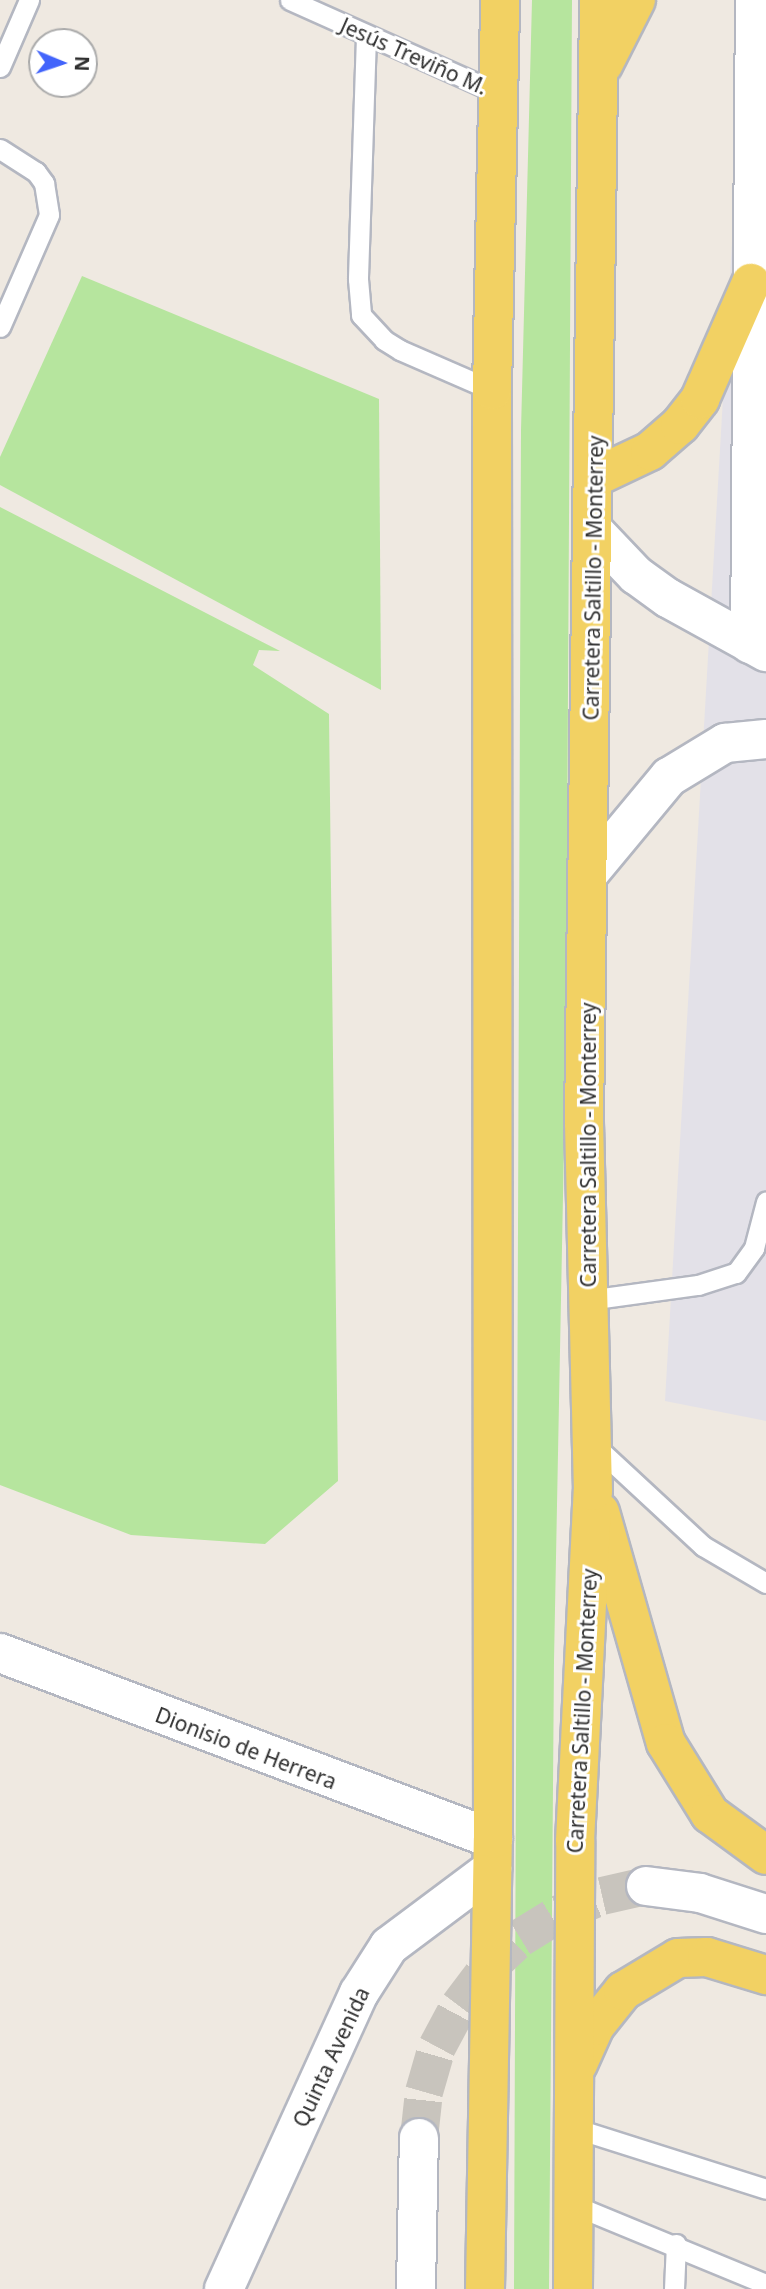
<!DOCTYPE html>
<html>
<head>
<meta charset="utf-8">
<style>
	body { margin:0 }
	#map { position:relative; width:766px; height:2289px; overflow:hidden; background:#efe9e1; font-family:"Noto Sans",sans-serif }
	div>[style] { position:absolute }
	.industrial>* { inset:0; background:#e3e1e8 }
	.green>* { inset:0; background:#b6e59e }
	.tertiary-tunnel>* { height:38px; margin-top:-19px; transform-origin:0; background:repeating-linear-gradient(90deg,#c8c4bd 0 38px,transparent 0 57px) }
	.roads { filter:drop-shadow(2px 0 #b4b7c1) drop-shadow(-2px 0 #b4b7c1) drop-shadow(0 2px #b4b7c1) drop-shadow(0 -2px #b4b7c1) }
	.service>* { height:19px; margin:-9.5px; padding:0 9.5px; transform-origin:9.5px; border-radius:9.5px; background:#fff }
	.minor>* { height:38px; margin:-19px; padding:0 19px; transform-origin:19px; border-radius:19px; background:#fff }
	.tertiary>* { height:38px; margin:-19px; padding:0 19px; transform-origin:19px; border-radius:19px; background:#fff }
	.primary>* { height:38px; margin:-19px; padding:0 19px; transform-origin:19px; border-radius:19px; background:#f2d163 }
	span { translate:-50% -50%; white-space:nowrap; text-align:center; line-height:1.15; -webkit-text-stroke:6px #fff; paint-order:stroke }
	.street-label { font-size:21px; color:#2e2e2e }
	.north { position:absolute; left:28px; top:28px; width:70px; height:70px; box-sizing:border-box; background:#fff; border:2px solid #ababab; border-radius:50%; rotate:92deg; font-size:19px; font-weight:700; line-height:28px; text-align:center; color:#2e2e2e }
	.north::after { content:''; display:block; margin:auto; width:24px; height:32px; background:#4264fb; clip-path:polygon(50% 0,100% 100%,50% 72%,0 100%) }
</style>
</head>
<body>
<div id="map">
	<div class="industrial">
		<div style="clip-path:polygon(746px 0,766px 0,766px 1421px,665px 1401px)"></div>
	</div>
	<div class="green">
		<div style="clip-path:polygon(532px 0,572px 0,566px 1041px,554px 1661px,549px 2289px,514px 2289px,521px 430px)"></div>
		<div style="clip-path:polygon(82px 276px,379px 399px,381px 690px,0 485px,0 457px)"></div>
		<div style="clip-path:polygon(0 507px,280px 651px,259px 650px,253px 665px,329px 714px,338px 1481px,265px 1544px,131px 1535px,0 1485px)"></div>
	</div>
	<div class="tertiary-tunnel">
		<div style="left:419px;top:2138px;width:46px;rotate:-83.8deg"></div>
		<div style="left:424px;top:2092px;width:47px;rotate:-73.9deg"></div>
		<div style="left:437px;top:2047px;width:47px;rotate:-61.8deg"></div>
		<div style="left:459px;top:2006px;width:46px;rotate:-52.9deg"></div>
		<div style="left:487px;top:1969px;width:45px;rotate:-43.2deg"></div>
		<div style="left:520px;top:1938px;width:46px;rotate:-31.6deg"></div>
		<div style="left:559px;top:1914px;width:47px;rotate:-22.7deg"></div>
		<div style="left:602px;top:1896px;width:45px;rotate:-12.8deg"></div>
	</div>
	<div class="roads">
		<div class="service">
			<div style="left:290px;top:0;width:230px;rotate:24.1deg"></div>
			<div style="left:366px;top:36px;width:243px;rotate:91.9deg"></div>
			<div style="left:358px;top:279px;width:36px;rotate:85deg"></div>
			<div style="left:361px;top:315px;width:34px;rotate:47deg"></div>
			<div style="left:384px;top:340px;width:19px;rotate:32deg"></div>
			<div style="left:400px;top:350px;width:100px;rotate:23.5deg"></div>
			<div style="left:0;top:67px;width:73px;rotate:-66.6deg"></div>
			<div style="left:0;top:149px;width:43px;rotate:32.6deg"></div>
			<div style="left:36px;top:172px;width:14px;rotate:54deg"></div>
			<div style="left:44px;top:183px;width:32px;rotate:81deg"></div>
			<div style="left:49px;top:215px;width:122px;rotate:113.6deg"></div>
			<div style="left:588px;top:1300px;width:111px;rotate:-7.8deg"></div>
			<div style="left:698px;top:1285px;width:40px;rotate:-18deg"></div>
			<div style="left:736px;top:1273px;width:31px;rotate:-54deg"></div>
			<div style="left:754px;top:1248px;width:48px;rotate:-75.4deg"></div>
			<div style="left:593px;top:1444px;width:150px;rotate:42.8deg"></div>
			<div style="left:703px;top:1546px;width:73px;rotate:30.4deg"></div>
			<div style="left:574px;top:2128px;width:201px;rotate:17.6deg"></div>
			<div style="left:574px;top:2205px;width:208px;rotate:22.4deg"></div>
			<div style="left:674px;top:2289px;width:45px;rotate:-87.5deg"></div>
		</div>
		<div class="minor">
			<div style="left:592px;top:529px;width:64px;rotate:46.3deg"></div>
			<div style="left:636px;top:575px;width:39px;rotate:36deg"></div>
			<div style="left:668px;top:598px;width:112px;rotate:28.9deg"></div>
			<div style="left:750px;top:644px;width:644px;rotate:-89.56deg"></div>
			<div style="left:590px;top:872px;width:124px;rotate:-50.3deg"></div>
			<div style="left:669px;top:777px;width:66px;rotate:-31.3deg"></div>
			<div style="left:725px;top:743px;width:41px;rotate:-5.6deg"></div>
			<div style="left:0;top:1653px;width:527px;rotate:20.67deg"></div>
			<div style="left:224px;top:2289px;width:325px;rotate:-65.5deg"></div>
			<div style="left:359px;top:1993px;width:56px;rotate:-57.4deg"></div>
			<div style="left:389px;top:1946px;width:129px;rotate:-36.8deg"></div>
		</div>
		<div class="tertiary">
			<div style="left:646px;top:1886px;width:54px;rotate:7.4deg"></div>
			<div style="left:700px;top:1893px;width:69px;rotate:17.7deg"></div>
			<div style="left:416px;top:2289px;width:151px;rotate:-88.9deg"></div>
		</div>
		<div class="primary">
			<div style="left:603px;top:65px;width:73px;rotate:-63.1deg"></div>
			<div style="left:593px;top:478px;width:63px;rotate:-25.3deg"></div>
			<div style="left:650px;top:451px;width:40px;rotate:-41deg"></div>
			<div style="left:680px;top:425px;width:33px;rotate:-52deg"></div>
			<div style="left:700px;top:399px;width:127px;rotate:-66.3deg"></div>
			<div style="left:600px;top:1512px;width:240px;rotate:74.1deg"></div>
			<div style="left:666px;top:1743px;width:84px;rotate:58.2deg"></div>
			<div style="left:710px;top:1814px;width:69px;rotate:36.2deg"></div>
			<div style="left:578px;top:2064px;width:42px;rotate:-65.9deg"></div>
			<div style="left:595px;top:2026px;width:45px;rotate:-51.3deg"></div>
			<div style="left:623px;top:1991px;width:64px;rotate:-31deg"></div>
			<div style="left:678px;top:1958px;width:29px;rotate:-2deg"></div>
			<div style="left:707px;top:1957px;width:62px;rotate:17deg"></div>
			<div style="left:485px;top:2289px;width:450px;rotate:-89deg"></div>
			<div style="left:493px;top:1839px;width:1449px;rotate:-90.04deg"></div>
			<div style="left:492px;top:390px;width:390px;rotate:-88.8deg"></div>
			<div style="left:573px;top:2289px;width:448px;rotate:-89.7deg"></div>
			<div style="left:575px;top:1841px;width:350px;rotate:-87.1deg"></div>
			<div style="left:593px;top:1491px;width:370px;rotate:-91.4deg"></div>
			<div style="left:584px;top:1121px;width:1121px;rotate:-89.23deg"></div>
		</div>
	</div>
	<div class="street-label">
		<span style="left:414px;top:56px;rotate:24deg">Jesús Treviño M.</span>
		<span style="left:593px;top:578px;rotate:-89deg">Carretera Saltillo - Monterrey</span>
		<span style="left:588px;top:1145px;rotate:-90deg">Carretera Saltillo - Monterrey</span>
		<span style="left:582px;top:1711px;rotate:-87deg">Carretera Saltillo - Monterrey</span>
		<span style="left:246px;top:1748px;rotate:21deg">Dionisio de Herrera</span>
		<span style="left:331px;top:2057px;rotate:-65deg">Quinta Avenida</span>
	</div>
	<div class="north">N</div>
</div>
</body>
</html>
